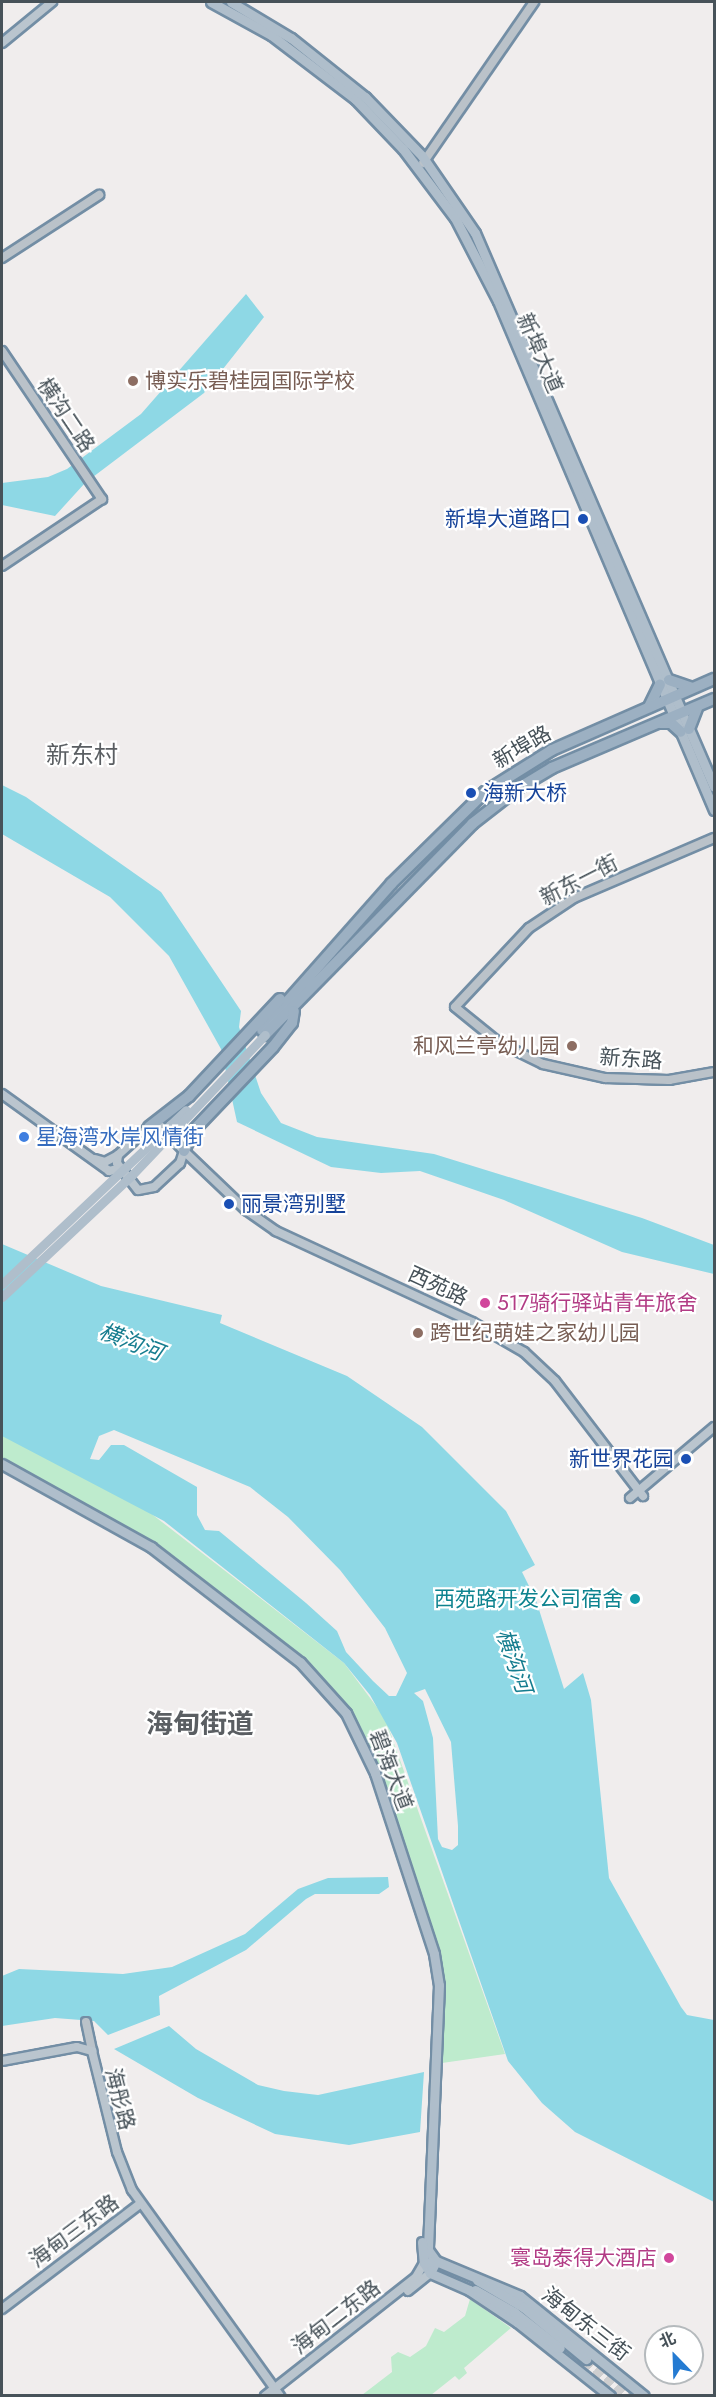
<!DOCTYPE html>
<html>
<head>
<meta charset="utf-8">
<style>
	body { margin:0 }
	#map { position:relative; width:716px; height:2397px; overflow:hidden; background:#f0eded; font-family:Jost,"Noto Sans SC",sans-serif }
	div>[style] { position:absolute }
	.green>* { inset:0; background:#beebcd }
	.water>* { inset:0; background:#8ed8e5 }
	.primary-tunnel>* { height:9px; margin-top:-4.5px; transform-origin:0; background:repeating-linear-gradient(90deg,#cececf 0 9px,transparent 0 13.5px) }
	.roads { filter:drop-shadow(2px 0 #738ea5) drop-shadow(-2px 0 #738ea5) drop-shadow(0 2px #738ea5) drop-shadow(0 -2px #738ea5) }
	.tertiary>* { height:8px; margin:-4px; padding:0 4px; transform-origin:4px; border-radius:4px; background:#bac2c9 }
	.secondary>* { height:8px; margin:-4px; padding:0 4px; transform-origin:4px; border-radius:4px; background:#bac5ce }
	.primary>* { height:9px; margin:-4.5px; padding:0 4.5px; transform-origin:4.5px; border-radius:4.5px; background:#afbecb }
	.trunk>* { height:10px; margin:-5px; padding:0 5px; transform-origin:5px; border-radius:5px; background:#9cb0c2 }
	.primary-bridge>* { height:9px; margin:-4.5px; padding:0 4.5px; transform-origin:4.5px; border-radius:4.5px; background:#afbecb }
	.dots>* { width:16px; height:16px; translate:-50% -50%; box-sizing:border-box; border:3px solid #fff; border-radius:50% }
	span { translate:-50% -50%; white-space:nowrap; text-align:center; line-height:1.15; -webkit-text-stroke:4.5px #fff; paint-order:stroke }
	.street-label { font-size:21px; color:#475259 }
	.education-label { font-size:21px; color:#785e54 }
	.left { translate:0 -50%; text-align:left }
	.right { translate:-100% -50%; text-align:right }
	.transit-label { font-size:21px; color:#164399 }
	.shop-label { font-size:21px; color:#366cbe }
	.hotel-label { font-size:21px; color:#b23c85 }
	.culture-label { font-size:21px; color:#0d838f }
	.water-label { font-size:22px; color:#167d8f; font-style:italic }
	.quarter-label { font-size:24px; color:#5a5e62 }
	.district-label { font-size:27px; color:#5a5e62; font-weight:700 }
	.frame { position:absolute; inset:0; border:3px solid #475259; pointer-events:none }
	.north { position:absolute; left:644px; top:2325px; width:60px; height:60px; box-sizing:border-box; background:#fff; border:2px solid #b5babd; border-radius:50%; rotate:337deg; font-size:16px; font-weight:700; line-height:24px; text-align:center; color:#475259 }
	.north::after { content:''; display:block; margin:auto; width:21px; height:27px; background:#257bd2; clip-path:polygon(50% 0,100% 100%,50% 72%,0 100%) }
</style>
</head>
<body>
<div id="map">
	<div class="green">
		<div style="clip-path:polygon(2px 1435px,140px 1505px,344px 1663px,385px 1718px,505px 2054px,435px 2064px,439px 1985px,428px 1925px,363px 1743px,318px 1679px,163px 1556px,2px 1464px)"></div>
		<div style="clip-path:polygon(470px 2299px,511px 2328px,464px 2368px,467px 2373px,459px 2380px,455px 2376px,431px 2395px,362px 2395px,392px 2372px,391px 2357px,398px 2352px,410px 2357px,426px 2346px,435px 2328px,444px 2332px,465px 2316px)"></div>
	</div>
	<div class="water">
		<div style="clip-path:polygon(246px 294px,264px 317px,204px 393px,85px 483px,55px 516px,2px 505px,2px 483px,48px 477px,67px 469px,141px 414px)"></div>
		<div style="clip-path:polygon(2px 785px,26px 797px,161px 892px,241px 1011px,239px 1027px,261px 1093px,281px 1123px,317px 1137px,434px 1154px,642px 1218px,714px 1245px,714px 1274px,622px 1252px,504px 1200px,420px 1171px,381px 1173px,331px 1167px,237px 1122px,221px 1049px,169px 956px,110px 897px,2px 834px)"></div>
		<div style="clip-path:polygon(evenodd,2px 1244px,101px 1286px,222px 1315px,220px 1323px,347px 1376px,422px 1427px,506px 1511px,535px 1565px,522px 1572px,536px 1600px,564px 1689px,583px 1673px,591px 1700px,609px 1878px,681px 2007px,687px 2015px,714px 2020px,714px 2202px,575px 2132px,542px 2103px,508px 2061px,397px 1743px,370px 1695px,344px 1663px,164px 1521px,2px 1436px,2px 1244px,114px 1430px,250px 1487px,288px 1517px,340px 1570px,385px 1628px,407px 1673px,396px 1696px,389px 1696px,373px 1681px,346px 1652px,337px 1631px,306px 1603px,219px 1531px,205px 1530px,197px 1515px,197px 1487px,124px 1445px,111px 1445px,99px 1460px,90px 1459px,99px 1436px,114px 1430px,2px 1244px,425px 1689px,451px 1742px,458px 1826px,458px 1845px,452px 1850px,442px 1847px,438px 1839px,433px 1738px,423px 1701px,414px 1693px,425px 1689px)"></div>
		<div style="clip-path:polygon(388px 1877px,389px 1887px,379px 1894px,315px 1894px,306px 1899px,246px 1950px,159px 1996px,160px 2015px,108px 2035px,94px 2021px,55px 2018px,2px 2026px,2px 1976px,19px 1969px,123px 1974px,172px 1967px,245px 1934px,298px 1889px,328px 1878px)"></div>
		<div style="clip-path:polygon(169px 2026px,196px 2049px,258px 2085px,284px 2091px,318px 2095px,424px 2072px,420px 2132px,349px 2145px,275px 2134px,198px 2098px,114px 2049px)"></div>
	</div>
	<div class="primary-tunnel">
		<div style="left:586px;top:2359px;width:61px;rotate:37.1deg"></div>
		<div style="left:581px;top:2365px;width:51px;rotate:37.8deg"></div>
	</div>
	<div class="roads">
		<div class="tertiary">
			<div style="left:423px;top:163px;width:196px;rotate:-55.4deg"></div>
			<div style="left:2px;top:258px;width:116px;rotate:-33deg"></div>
			<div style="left:2px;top:351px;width:179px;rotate:56deg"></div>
			<div style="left:102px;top:499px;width:120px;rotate:146.2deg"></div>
			<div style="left:714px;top:838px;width:152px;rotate:156.8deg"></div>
			<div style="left:574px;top:898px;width:54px;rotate:146.3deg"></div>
			<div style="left:529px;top:928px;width:108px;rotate:133.1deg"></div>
			<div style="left:455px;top:1007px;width:55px;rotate:39.1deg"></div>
			<div style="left:498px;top:1042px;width:50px;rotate:26.1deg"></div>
			<div style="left:543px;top:1064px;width:64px;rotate:12.7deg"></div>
			<div style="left:605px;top:1078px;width:64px;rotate:1.8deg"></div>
			<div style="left:669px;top:1080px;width:46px;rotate:-10.1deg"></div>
			<div style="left:86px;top:2022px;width:30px;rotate:78deg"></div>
		</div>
		<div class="secondary">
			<div style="left:2px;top:43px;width:65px;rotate:-39.4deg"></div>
			<div style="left:2px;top:1094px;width:132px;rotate:35.7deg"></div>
			<div style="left:109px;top:1171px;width:9px;rotate:-13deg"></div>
			<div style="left:149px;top:1127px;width:12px"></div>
			<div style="left:161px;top:1127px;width:33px;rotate:46deg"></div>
			<div style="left:184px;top:1151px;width:13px;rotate:108deg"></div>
			<div style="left:180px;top:1163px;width:35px;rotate:137deg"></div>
			<div style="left:154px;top:1187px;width:16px;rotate:169deg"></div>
			<div style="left:138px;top:1190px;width:34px;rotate:-128deg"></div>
			<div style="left:117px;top:1163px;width:8px;rotate:-83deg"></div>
			<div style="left:118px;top:1155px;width:42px;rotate:-42.1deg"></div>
			<div style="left:184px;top:1151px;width:86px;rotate:43.6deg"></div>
			<div style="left:246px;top:1210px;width:37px;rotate:35deg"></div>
			<div style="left:276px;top:1231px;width:216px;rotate:24.9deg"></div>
			<div style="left:472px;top:1322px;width:60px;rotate:30deg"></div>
			<div style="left:524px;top:1352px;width:42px;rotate:43.1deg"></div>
			<div style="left:555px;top:1381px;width:145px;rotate:52.6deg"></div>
			<div style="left:95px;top:1159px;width:10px;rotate:17deg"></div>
			<div style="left:105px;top:1162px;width:15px;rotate:-28deg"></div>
			<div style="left:630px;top:1498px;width:110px;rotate:-40.2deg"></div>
			<div style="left:92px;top:2051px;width:104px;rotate:76.1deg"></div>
			<div style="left:117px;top:2152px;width:41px;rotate:68.5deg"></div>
			<div style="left:132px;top:2190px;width:254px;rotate:54.3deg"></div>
			<div style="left:2px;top:2061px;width:76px;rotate:-10.6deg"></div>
			<div style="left:77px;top:2047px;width:16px;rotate:15deg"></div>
			<div style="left:408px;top:2291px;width:28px;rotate:-39deg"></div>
			<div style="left:2px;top:2309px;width:173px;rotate:-37.3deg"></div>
			<div style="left:265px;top:2396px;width:192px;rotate:-38.2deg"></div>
			<div style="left:416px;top:2277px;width:16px;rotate:-60deg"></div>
		</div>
		<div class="primary">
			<div style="left:211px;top:2px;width:68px;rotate:28.8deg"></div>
			<div style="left:271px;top:35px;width:106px;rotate:37.3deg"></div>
			<div style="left:355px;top:99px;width:69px;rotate:46.2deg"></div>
			<div style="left:403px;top:149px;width:86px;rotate:53deg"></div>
			<div style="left:455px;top:218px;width:93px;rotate:62.6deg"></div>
			<div style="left:498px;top:301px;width:553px;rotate:67.01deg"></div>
			<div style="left:231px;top:2px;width:70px;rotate:31deg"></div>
			<div style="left:291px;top:38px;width:95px;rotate:38.6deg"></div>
			<div style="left:365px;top:97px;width:82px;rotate:46deg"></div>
			<div style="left:422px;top:156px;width:93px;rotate:55.5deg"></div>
			<div style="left:475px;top:233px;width:603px;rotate:66.66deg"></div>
			<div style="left:2px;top:1464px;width:171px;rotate:29.1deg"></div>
			<div style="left:151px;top:1547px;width:188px;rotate:37.7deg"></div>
			<div style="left:300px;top:1662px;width:69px;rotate:48deg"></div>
			<div style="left:346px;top:1713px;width:67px;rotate:64.2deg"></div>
			<div style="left:375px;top:1773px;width:190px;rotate:71.9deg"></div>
			<div style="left:434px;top:1954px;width:31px;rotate:81deg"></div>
			<div style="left:439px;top:1985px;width:265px;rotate:92.4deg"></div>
			<div style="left:428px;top:2250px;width:14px;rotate:54deg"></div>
			<div style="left:436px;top:2261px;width:91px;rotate:22.6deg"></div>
			<div style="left:520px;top:2296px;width:159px;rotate:38.9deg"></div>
			<div style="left:422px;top:2242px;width:21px;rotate:85deg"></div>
			<div style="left:424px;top:2263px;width:12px;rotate:59deg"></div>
			<div style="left:430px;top:2273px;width:13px;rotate:-63deg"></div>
			<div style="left:436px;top:2261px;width:12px;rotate:171deg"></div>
			<div style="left:430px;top:2273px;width:43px;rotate:23.6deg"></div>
			<div style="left:469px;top:2290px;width:58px;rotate:33.7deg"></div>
			<div style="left:517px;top:2322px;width:119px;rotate:38.5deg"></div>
			<div style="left:477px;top:2280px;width:53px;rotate:30.4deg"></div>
			<div style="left:523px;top:2307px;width:82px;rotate:39.5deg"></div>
			<div style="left:475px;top:2290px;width:45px;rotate:29.4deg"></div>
			<div style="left:514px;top:2312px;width:58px;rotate:38deg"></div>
		</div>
		<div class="trunk">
			<div style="left:669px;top:680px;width:24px;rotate:19deg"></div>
			<div style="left:649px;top:707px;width:25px;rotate:-64deg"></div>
			<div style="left:660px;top:723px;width:11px"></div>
			<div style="left:671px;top:723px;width:13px;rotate:42deg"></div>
			<div style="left:689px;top:729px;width:22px;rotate:-69deg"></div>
			<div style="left:262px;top:1030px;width:195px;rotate:-48.5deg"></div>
			<div style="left:391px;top:884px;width:132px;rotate:-44.4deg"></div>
			<div style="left:485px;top:792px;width:79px;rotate:-32.1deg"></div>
			<div style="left:552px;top:750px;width:177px;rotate:-23.7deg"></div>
			<div style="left:265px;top:1035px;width:296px;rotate:-45.5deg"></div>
			<div style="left:472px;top:824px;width:57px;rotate:-37.9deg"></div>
			<div style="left:517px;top:789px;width:41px;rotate:-31deg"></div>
			<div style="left:552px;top:768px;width:176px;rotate:-23.1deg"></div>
			<div style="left:149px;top:1127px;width:51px;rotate:-37.8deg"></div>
			<div style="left:189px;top:1096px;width:133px;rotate:-46.8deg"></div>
			<div style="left:184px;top:1151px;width:22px;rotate:-66deg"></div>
			<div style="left:193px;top:1131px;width:116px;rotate:-46.4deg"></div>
			<div style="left:273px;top:1047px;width:31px;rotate:-52deg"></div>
			<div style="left:292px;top:1023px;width:12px;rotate:-81deg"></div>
		</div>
	</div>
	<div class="primary-bridge">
		<div style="left:2px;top:1284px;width:253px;rotate:-43.4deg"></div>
		<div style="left:2px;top:1297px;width:178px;rotate:-43.2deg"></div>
		<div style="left:132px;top:1175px;width:193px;rotate:-46.5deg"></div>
	</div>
	<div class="dots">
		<div style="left:133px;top:381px;background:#8d6e63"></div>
		<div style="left:583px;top:519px;background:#1a4fb4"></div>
		<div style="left:471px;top:793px;background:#1a4fb4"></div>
		<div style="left:572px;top:1046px;background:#8d6e63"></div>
		<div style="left:24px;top:1137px;background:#3f7fe0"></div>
		<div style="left:229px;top:1204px;background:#1a4fb4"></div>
		<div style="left:485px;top:1303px;background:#d1479c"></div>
		<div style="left:418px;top:1333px;background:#8d6e63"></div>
		<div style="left:686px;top:1459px;background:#1a4fb4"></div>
		<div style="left:635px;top:1599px;background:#0f9aa8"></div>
		<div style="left:669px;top:2258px;background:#d1479c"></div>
	</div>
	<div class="street-label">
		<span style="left:540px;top:353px;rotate:67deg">新埠大道</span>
		<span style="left:66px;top:415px;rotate:56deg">横沟二路</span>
		<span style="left:522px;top:747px;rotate:-30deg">新埠路</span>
		<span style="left:579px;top:880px;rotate:-27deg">新东一街</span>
		<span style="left:631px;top:1059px;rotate:4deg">新东路</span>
		<span style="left:438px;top:1286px;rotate:25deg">西苑路</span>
		<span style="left:391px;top:1770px;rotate:69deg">碧海大道</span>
		<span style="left:120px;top:2099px;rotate:76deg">海彤路</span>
		<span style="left:74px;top:2231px;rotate:-37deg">海甸三东路</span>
		<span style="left:336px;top:2317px;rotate:-38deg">海甸二东路</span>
		<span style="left:586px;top:2324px;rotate:38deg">海甸东三街</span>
	</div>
	<div class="education-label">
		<span class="left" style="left:145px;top:381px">博实乐碧桂园国际学校</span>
		<span class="right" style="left:560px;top:1046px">和风兰亭幼儿园</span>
		<span class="left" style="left:430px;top:1333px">跨世纪萌娃之家幼儿园</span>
	</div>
	<div class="transit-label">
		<span class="right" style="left:571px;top:519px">新埠大道路口</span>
		<span class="left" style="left:483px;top:793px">海新大桥</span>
		<span class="left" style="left:241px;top:1204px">丽景湾别墅</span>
		<span class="right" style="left:674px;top:1459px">新世界花园</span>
	</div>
	<div class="shop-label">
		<span class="left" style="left:36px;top:1137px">星海湾水岸风情街</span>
	</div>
	<div class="hotel-label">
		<span class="left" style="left:497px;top:1303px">517骑行驿站青年旅舍</span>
		<span class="right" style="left:657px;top:2258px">寰岛泰得大酒店</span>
	</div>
	<div class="culture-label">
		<span class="right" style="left:623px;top:1599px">西苑路开发公司宿舍</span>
	</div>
	<div class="water-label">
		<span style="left:131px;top:1342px;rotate:21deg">横沟河</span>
		<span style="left:514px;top:1661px;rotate:71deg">横沟河</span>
	</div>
	<div class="quarter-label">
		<span style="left:82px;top:755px">新东村</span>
	</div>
	<div class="district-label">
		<span style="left:200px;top:1724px">海甸街道</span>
	</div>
	<div class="frame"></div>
	<div class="north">北</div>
</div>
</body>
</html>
